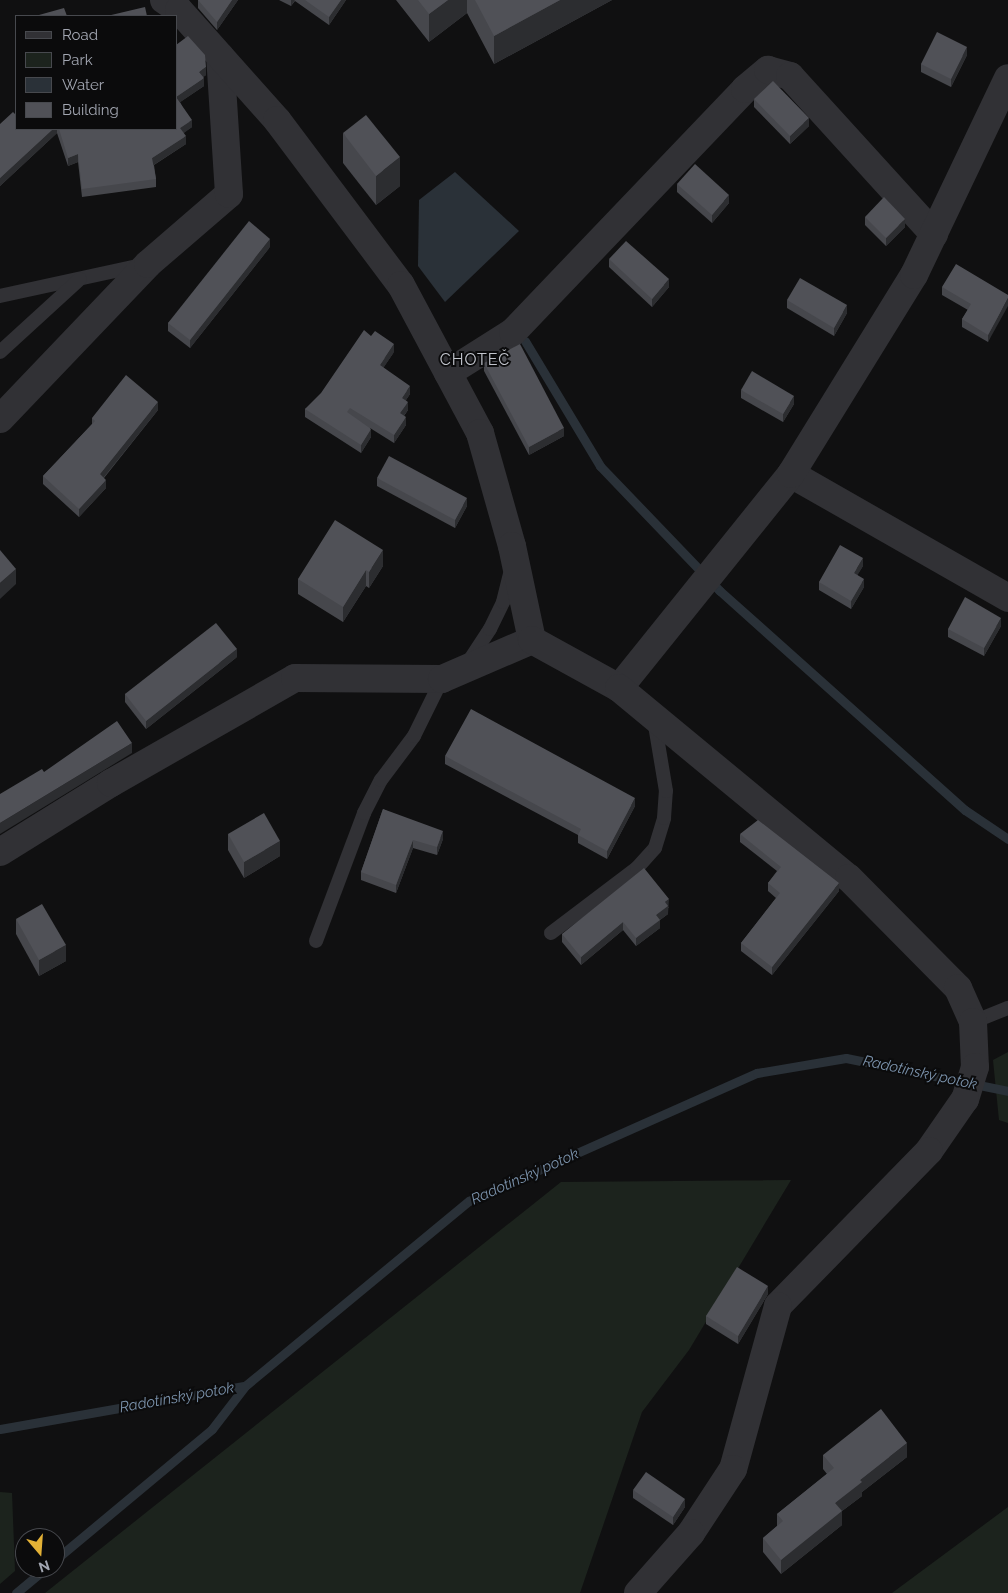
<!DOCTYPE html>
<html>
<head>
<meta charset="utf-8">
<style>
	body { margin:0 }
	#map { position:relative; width:1008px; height:1593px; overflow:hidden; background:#101011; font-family:Raleway,sans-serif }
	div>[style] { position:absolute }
	.green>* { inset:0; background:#1c231d }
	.water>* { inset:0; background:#2a3138 }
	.stream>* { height:9px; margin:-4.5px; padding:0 4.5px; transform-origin:4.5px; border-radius:4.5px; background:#2a3138 }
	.service>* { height:14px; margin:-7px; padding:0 7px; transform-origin:7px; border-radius:7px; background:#313135 }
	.minor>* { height:28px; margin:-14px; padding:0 14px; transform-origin:14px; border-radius:14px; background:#313135 }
	.tertiary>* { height:28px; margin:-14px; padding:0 14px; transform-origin:14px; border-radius:14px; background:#313135 }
	.wall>* { inset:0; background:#46474c }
	.shaded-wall>* { inset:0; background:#2c2d30 }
	.building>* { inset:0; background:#505157 }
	span { translate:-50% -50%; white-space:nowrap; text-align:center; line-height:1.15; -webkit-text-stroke:4px #0b0b0c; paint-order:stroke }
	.water-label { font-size:15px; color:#7a91aa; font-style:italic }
	.quarter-label { font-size:16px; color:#c2c5cd; letter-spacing:1px }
	.legend { position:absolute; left:15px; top:15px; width:162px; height:115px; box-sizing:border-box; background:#0b0b0c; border:1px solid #47494e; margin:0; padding:6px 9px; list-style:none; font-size:15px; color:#a2a6b1 }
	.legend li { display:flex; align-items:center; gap:10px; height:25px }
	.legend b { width:25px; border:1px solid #47494e }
	.north { position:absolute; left:15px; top:1528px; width:50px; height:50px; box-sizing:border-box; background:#0b0b0c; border:1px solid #47494e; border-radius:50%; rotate:162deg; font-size:14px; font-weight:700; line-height:20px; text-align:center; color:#a2a6b1 }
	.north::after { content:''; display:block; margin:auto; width:18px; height:22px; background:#e3b136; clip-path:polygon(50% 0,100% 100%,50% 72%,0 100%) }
</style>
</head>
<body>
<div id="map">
	<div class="green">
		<div style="clip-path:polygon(1008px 1052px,1008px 1123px,999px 1120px,993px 1060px)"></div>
		<div style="clip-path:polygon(791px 1180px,689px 1350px,642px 1412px,580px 1593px,45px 1593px,561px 1182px)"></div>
		<div style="clip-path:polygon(0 1492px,12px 1493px,15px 1571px,0 1584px)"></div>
		<div style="clip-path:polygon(1008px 1507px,1008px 1593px,892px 1593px)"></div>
	</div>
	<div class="water">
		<div style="clip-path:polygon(455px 172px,519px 231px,445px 302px,418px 266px,419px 200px)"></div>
	</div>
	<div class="stream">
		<div style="left:525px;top:341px;width:146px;rotate:59deg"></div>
		<div style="left:600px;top:466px;width:173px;rotate:46.2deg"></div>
		<div style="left:720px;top:591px;width:329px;rotate:41.8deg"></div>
		<div style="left:965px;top:810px;width:52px;rotate:34deg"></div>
		<div style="left:0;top:1429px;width:249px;rotate:-10deg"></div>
		<div style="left:245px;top:1386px;width:291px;rotate:-39.6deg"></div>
		<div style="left:469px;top:1201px;width:315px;rotate:-24deg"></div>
		<div style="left:757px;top:1073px;width:90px;rotate:-9.6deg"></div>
		<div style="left:846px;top:1058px;width:165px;rotate:11.5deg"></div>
		<div style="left:55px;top:1560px;width:204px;rotate:-39.8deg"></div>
		<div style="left:212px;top:1429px;width:54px;rotate:-52.5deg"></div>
		<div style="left:16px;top:1593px;width:39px;rotate:-40deg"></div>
	</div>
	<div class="service">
		<div style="left:0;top:296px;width:145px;rotate:-12.3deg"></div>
		<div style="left:0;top:352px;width:108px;rotate:-42.4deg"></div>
		<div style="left:467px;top:664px;width:42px;rotate:-56.7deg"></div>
		<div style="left:490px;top:629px;width:30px;rotate:-64deg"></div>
		<div style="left:503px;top:602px;width:34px;rotate:-76deg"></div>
		<div style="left:551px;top:933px;width:108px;rotate:-37.1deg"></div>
		<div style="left:637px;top:868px;width:27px;rotate:-48deg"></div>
		<div style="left:655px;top:848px;width:31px;rotate:-73deg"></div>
		<div style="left:664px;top:818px;width:27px;rotate:-86deg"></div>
		<div style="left:666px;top:791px;width:73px;rotate:-99.5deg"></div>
		<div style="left:316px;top:941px;width:137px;rotate:-69.4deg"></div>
		<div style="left:364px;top:813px;width:37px;rotate:-63deg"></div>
		<div style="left:381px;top:780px;width:55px;rotate:-53.1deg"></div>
		<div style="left:414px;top:736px;width:64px;rotate:-63.8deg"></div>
		<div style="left:973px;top:1022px;width:38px;rotate:-22deg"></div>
	</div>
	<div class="minor">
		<div style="left:448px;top:373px;width:77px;rotate:-32.2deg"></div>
		<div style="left:513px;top:332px;width:336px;rotate:-46.3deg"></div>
		<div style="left:745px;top:89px;width:30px;rotate:-40deg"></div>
		<div style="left:768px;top:70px;width:23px;rotate:15deg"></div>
		<div style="left:790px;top:76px;width:214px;rotate:47.7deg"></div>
		<div style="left:0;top:419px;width:214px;rotate:-46.3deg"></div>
		<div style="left:148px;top:264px;width:107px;rotate:-40.8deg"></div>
		<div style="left:229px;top:194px;width:138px;rotate:-93.7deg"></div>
		<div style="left:791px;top:474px;width:250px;rotate:29.7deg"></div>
		<div style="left:619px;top:688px;width:275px;rotate:-51.2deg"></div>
		<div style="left:791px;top:474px;width:234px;rotate:-58.3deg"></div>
		<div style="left:914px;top:275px;width:218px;rotate:-64.5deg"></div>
		<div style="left:0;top:852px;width:131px;rotate:-31.9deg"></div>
		<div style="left:111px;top:783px;width:212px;rotate:-29.7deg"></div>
		<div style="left:295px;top:678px;width:147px;rotate:0.4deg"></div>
		<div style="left:442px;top:679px;width:98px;rotate:-23.4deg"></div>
	</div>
	<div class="tertiary">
		<div style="left:164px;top:0;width:18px;rotate:34deg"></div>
		<div style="left:179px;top:10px;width:147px;rotate:48.3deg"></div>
		<div style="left:277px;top:120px;width:206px;rotate:53.1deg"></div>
		<div style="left:401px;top:285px;width:168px;rotate:61.9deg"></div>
		<div style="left:480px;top:433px;width:117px;rotate:74.2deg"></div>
		<div style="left:512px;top:546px;width:96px;rotate:78deg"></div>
		<div style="left:532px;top:640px;width:99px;rotate:28.9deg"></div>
		<div style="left:619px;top:688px;width:298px;rotate:39.6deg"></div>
		<div style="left:849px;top:878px;width:155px;rotate:45.3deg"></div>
		<div style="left:958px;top:988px;width:37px;rotate:66deg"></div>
		<div style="left:973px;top:1022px;width:45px;rotate:87.5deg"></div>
		<div style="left:975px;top:1067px;width:34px;rotate:107deg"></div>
		<div style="left:965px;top:1099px;width:63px;rotate:124.7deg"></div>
		<div style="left:929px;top:1151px;width:216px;rotate:134.3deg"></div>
		<div style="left:778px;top:1306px;width:169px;rotate:105.4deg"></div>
		<div style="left:733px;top:1469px;width:77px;rotate:123.3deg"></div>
		<div style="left:691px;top:1533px;width:80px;rotate:131.5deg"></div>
	</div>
	<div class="wall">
		<div style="clip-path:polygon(198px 0,238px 0,217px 30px,198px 8px)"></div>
		<div style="clip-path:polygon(279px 0,346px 0,329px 25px,295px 1px,291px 6px)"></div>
		<div style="clip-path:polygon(396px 0,612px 0,494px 64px,467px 13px,429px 42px)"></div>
		<div style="clip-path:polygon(176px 45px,206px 75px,203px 77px,204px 86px,180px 102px,192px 127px,183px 133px,186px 144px,154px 165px,156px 179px,156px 187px,82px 197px,78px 162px,68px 166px,57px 133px,0 186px,0 124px,16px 129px,176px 129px)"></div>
		<div style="clip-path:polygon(967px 55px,951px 87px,921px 72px,921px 64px)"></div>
		<div style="clip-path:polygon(754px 99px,809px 126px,790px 144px,754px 107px)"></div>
		<div style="clip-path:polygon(343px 133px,400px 186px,376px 205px,343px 163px)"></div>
		<div style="clip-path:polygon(677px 184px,729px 203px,712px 223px,677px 192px)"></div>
		<div style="clip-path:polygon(865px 217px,905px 227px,886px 246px,865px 225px)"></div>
		<div style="clip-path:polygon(270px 247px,190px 348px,168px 331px,168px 323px)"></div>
		<div style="clip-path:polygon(609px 259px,669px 287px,652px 307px,609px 267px)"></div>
		<div style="clip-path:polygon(942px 287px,1008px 295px,988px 342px,962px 327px,962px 319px,968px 310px,942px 295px)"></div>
		<div style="clip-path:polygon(787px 300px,847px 313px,834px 336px,787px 308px)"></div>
		<div style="clip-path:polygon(394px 352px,383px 368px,410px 394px,406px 400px,408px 410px,404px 416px,406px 425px,394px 443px,370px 428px,371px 437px,361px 453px,305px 417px,305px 409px)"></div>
		<div style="clip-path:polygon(484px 363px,564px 436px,529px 455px,484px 371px)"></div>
		<div style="clip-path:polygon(741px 390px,794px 404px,783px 422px,741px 398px)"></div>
		<div style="clip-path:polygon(158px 410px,104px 478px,106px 488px,79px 517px,43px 484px,43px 476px,92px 424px,92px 418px)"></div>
		<div style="clip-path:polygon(377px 478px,467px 506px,455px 528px,377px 486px)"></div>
		<div style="clip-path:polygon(383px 566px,369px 588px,366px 586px,343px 622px,298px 594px,298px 579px)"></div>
		<div style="clip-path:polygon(863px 566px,857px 575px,864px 587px,851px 609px,819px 590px,819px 582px)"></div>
		<div style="clip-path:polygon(1001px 626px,984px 656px,948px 637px,948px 629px)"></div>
		<div style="clip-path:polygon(237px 657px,146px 729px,125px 702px,125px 694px)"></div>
		<div style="clip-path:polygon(445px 756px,635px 806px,607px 859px,578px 843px,578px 835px,445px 764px)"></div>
		<div style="clip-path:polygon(383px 809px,443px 839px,437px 855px,413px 848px,396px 893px,361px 880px,361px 872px)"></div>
		<div style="clip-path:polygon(228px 834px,280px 856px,244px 878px,228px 850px)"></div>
		<div style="clip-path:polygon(740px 834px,839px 891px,772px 975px,741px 951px,741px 943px,776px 898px,768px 891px,768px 883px,777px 871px,740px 842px)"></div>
		<div style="clip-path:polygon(668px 907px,668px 914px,660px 920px,660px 928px,636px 946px,623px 930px,581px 965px,562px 942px,562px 934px,669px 907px)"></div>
		<div style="clip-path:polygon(16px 919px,66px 961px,39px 976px,16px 934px)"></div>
		<div style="clip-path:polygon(768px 1294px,738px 1344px,706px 1324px,706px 1316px)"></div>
		<div style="clip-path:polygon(823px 1455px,907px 1457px,862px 1492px,862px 1496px,842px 1511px,842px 1525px,781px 1574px,763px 1552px,763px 1538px,777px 1526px,777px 1514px,827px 1474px,823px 1469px)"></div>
		<div style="clip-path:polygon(633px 1490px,685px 1507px,673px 1525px,633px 1498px)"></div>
	</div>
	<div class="shaded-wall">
		<div style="clip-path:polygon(232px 0,238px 0,217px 30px,217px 22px)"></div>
		<div style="clip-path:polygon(291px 0,295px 0,291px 6px)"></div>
		<div style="clip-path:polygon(341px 0,346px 0,329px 25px,329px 17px)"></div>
		<div style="clip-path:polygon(448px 0,467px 0,467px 13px,429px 42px,429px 14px)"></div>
		<div style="clip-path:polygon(560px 0,612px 0,494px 64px,494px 36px)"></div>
		<div style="clip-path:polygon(967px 47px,967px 55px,951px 87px,951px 79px)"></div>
		<div style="clip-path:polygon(206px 67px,206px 75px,199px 80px,199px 72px)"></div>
		<div style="clip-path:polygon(204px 78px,204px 86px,176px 105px,176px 97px)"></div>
		<div style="clip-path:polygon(809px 118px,809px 126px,790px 144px,790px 136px)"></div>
		<div style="clip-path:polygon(192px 120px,192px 127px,180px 136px,180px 128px)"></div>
		<div style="clip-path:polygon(53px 129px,57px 129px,57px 133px,0 186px,0 178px)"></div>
		<div style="clip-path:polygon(186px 136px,186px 144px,152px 166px,152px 158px)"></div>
		<div style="clip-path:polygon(78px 154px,78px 162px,68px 166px,68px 158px)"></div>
		<div style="clip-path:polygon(400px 157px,400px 186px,376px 205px,376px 176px)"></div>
		<div style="clip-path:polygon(729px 195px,729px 203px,712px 223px,712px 215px)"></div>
		<div style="clip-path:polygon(905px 219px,905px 227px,886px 246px,886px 238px)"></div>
		<div style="clip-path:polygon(270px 239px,270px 247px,190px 348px,190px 340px)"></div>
		<div style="clip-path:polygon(669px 279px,669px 287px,652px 307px,652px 299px)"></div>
		<div style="clip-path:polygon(1008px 298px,1008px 306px,988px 342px,988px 335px)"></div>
		<div style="clip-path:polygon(847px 305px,847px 313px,834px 336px,834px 328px)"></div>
		<div style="clip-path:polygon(394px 344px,394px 352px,380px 373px,380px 365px)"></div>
		<div style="clip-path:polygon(410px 386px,410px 394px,402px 406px,402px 398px)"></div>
		<div style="clip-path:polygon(794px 396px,794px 404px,783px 422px,783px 414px)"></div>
		<div style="clip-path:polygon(158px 402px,158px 410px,100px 482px,100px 474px)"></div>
		<div style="clip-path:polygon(408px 402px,408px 410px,400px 421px,400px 413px)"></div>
		<div style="clip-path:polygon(406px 417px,406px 425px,394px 443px,394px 435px)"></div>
		<div style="clip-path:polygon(564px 428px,564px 436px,529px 455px,529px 447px)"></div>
		<div style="clip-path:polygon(371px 429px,371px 437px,361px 453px,361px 445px)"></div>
		<div style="clip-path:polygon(106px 480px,106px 488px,79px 517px,79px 509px)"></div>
		<div style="clip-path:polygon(467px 498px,467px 506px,455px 528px,455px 520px)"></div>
		<div style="clip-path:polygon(383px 550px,383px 566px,369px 588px,369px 572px)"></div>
		<div style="clip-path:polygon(863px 558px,863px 566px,854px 581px,854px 573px)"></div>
		<div style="clip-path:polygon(16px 569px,16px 584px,0 599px,0 583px)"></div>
		<div style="clip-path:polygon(366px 570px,366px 586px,343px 622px,343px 607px)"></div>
		<div style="clip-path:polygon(864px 579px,864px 587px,851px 609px,851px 601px)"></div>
		<div style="clip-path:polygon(1001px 618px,1001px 626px,984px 656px,984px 648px)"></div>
		<div style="clip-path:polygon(237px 649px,237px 657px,146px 729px,146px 721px)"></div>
		<div style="clip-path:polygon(132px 743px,132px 753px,0 834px,0 823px)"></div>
		<div style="clip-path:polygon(635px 798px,635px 806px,607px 859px,607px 851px)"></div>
		<div style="clip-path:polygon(443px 831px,443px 839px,437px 855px,437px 847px)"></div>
		<div style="clip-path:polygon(413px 840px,413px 848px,396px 893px,396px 885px)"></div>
		<div style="clip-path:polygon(280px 841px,280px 856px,244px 878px,244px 862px)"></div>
		<div style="clip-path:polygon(839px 883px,839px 891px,772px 975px,772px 967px)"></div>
		<div style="clip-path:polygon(669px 899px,668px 914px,660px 920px,660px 928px,636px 946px,636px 938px,656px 915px,665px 902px)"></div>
		<div style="clip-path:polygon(623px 922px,623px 930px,581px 965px,581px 957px)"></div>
		<div style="clip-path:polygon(66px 945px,66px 961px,39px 976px,39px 960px)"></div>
		<div style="clip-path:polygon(768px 1286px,768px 1294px,738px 1344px,738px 1336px)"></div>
		<div style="clip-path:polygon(907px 1443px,907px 1457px,862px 1492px,862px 1496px,842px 1511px,842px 1525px,781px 1574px,781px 1560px,835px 1503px,860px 1480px)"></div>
		<div style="clip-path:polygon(685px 1499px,685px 1507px,673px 1525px,673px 1517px)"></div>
	</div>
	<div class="building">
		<div style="clip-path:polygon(198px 0,232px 0,217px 22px)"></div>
		<div style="clip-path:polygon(305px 0,341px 0,329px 17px)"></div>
		<div style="clip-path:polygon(418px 0,448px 0,429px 14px)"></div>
		<div style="clip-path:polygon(475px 0,560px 0,494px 36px)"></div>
		<div style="clip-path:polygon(145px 7px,147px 16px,107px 16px)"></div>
		<div style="clip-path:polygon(64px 8px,67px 16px,39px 16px,39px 15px)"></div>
		<div style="clip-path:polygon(937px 32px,967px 47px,951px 79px,921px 64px)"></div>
		<div style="clip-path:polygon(188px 36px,205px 55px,206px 67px,199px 72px,204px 78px,176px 97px,192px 120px,180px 128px,186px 136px,152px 158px,156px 179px,82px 189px,78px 154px,68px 158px,59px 129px,176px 129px,176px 45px)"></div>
		<div style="clip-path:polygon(773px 81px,809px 118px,790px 136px,754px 99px)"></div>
		<div style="clip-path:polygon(13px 112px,16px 115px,16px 129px,53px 129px,0 178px,0 124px)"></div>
		<div style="clip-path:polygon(366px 115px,400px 157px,376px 176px,343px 133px)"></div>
		<div style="clip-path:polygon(695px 164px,729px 195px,712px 215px,677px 184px)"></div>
		<div style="clip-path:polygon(884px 197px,905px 219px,886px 238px,865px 217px)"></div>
		<div style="clip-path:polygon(249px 221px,270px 239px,190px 340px,168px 323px)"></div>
		<div style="clip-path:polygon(626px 241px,669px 279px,652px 299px,609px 259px)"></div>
		<div style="clip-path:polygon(956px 264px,1008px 295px,1008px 298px,988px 335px,962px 319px,971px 304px,942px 287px)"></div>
		<div style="clip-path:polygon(800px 278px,847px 305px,834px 328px,787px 300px)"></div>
		<div style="clip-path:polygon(364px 330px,371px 336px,375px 331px,394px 344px,380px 365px,410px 386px,402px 398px,408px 402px,400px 413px,406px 417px,394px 435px,350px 408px,347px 412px,371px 429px,361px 445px,305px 409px,321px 393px)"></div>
		<div style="clip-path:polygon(520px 344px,564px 428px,529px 447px,484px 363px)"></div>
		<div style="clip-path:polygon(752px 371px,794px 396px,783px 414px,741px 390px)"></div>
		<div style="clip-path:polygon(126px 375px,158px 402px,100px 474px,106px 480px,79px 509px,43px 476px,95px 421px,92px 418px)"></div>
		<div style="clip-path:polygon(389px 456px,467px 498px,455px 520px,377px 478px)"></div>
		<div style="clip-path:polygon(335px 520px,383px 550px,369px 572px,366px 570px,343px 607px,298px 579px)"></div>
		<div style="clip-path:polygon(840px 545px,863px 558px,854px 573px,864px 579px,851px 601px,819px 582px)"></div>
		<div style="clip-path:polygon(0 550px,16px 569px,0 583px)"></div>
		<div style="clip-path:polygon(965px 597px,1001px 618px,984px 648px,948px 629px)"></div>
		<div style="clip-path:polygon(216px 623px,237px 649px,146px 721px,125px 694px)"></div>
		<div style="clip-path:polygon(471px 709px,635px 798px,607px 851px,578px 835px,581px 829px,445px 756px)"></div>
		<div style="clip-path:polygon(117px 721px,132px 743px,0 823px,0 794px,42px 769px,44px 772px)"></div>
		<div style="clip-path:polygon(383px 809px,443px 831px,437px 847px,413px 840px,396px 885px,361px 872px)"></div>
		<div style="clip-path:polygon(264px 813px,280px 841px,244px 862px,228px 834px)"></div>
		<div style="clip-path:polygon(758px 820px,839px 883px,772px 967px,741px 943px,780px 893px,768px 883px,781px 867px,740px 834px)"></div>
		<div style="clip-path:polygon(644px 868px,669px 899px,665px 902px,668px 906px,656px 915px,660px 920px,636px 938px,623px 922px,581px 957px,562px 934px)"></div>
		<div style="clip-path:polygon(42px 904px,66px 945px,39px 960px,16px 919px)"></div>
		<div style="clip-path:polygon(737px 1267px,768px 1286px,738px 1336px,706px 1316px)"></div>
		<div style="clip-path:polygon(881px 1409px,907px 1443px,860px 1480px,862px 1482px,835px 1503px,842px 1511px,781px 1560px,763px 1538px,783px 1521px,777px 1514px,834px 1468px,823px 1455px)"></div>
		<div style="clip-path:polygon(646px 1472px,685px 1499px,673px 1517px,633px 1490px)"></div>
	</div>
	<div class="water-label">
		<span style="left:920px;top:1073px;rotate:12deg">Radotínský potok</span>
		<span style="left:525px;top:1177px;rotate:-24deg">Radotínský potok</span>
		<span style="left:177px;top:1398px;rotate:-10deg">Radotínský potok</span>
	</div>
	<div class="quarter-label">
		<span style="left:475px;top:360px">CHOTEČ</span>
	</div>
	<ul class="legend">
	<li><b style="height:6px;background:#313135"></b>Road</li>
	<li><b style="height:14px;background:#1c231d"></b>Park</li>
	<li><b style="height:14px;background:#2a3138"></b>Water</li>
	<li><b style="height:14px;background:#505157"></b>Building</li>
	</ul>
	<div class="north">N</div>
</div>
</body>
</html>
